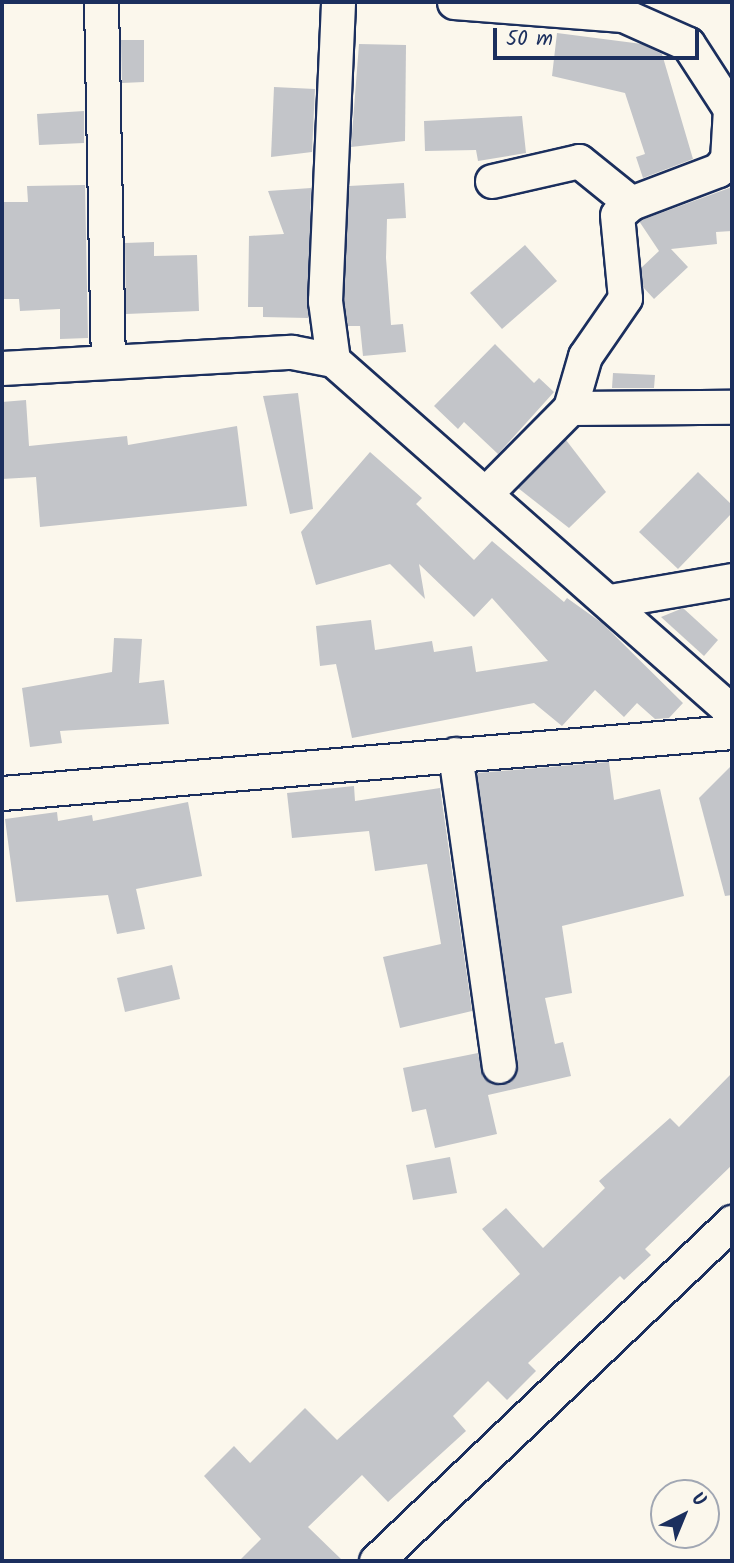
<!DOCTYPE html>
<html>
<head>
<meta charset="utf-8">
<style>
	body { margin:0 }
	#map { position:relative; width:734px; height:1563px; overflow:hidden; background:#fbf7ec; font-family:Kalam,sans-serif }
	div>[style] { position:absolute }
	.building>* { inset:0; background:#c3c5c9 }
	.roads { filter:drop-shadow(2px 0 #1b2f5e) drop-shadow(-2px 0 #1b2f5e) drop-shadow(0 2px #1b2f5e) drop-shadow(0 -2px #1b2f5e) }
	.minor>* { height:33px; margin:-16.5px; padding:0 16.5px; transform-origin:16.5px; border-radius:16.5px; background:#fbf7ec }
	span { translate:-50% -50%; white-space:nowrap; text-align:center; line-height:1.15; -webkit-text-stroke:6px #fbf7ec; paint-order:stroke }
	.frame { position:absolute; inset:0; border:4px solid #1b2f5e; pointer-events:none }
	.north { position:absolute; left:650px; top:1479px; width:70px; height:70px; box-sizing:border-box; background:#fbf7ec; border:2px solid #a1a7b3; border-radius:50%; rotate:43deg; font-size:19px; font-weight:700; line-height:28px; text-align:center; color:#1b2f5e }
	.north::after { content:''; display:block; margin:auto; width:24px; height:32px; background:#1b2f5e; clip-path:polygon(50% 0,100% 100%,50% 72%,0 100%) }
	.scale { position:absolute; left:493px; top:28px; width:206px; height:32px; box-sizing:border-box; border:4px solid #1b2f5e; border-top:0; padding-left:9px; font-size:21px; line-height:24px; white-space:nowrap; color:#1b2f5e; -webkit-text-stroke:5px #fbf7ec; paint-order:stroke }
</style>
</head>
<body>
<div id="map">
	<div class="building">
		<div style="clip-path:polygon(557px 33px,642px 44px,662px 54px,693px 159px,643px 178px,636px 157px,645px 154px,625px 93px,552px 76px)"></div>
		<div style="clip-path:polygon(121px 40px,144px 40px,144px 82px,122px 83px)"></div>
		<div style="clip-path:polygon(359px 44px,406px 45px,405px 141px,351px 147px)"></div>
		<div style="clip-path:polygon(274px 87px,315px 89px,312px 152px,271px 157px)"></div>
		<div style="clip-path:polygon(84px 111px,84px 143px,39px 145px,37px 114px)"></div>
		<div style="clip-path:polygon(522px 116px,526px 153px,478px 161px,476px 150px,425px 151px,424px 121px)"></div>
		<div style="clip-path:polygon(404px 183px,406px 218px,387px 219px,386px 258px,391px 325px,403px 324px,406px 352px,363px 356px,360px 326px,348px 326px,344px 300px,349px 186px)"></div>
		<div style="clip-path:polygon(85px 185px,88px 338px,60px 339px,60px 309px,20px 311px,19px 299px,2px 299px,2px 202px,28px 202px,27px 186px)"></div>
		<div style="clip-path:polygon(732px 187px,732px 231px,716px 232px,717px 244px,671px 249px,688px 267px,654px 299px,643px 287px,641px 268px,659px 251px,639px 221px)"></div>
		<div style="clip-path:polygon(311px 188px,308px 318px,263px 317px,263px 307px,248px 307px,249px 236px,284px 234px,268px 191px)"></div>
		<div style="clip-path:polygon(154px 242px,154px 256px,197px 255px,199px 311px,126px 314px,125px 243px)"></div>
		<div style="clip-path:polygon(525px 245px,557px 281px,502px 329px,470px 293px)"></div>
		<div style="clip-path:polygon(495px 344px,534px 383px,539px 378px,554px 392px,498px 454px,464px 422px,458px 429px,434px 406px)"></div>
		<div style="clip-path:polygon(613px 373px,655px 375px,654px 388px,612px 388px)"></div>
		<div style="clip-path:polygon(298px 393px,313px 509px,290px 514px,263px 396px)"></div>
		<div style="clip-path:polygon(26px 400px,29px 446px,127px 436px,128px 445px,237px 426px,247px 506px,40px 527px,36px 477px,2px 479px,2px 402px)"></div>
		<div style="clip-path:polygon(566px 440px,606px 492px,569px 528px,518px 488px)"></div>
		<div style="clip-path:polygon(370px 452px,422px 498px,416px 504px,474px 560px,492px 541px,564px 602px,567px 598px,602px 623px,683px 703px,669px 718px,655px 719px,637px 703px,624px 717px,595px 690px,562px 726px,534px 703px,352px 738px,336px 664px,320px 666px,316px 626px,371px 620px,375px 650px,432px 641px,434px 652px,472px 646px,476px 672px,548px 661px,492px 598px,474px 617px,419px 564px,425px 599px,390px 564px,316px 585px,301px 532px)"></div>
		<div style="clip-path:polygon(698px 472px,732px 505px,732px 513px,678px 569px,639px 532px)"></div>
		<div style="clip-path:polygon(683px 608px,718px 640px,704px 656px,661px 617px)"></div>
		<div style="clip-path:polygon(114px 638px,142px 639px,139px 683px,164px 680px,169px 724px,60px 731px,62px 743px,30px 747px,22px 688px,112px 672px)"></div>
		<div style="clip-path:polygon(609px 762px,614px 800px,660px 789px,684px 896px,562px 926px,572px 993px,545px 998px,555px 1044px,563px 1042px,571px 1076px,488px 1095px,497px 1134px,435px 1148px,426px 1109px,412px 1112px,403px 1068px,478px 1053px,483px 1077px,501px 1085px,511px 1081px,518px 1064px,477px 773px)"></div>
		<div style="clip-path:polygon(732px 765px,732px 895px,725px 896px,699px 798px)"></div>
		<div style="clip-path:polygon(354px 786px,355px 801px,440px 788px,472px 1011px,400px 1028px,383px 957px,441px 944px,427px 864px,375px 871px,369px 831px,292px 838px,287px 793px)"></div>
		<div style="clip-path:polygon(188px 802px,202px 876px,136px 889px,145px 929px,117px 934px,108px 895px,16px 902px,5px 819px,57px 812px,58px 821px,92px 815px,93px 821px)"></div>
		<div style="clip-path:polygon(172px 965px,180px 999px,125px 1012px,117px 978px)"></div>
		<div style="clip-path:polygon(732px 1073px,732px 1165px,645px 1249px,651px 1255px,624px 1280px,620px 1276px,528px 1363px,536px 1371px,507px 1400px,488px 1381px,453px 1416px,466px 1431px,388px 1502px,362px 1475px,308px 1527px,343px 1561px,239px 1561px,261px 1539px,204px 1476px,234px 1446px,250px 1463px,305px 1408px,337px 1440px,520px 1274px,482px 1229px,506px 1208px,543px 1248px,605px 1188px,599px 1181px,670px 1118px,679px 1127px)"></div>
		<div style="clip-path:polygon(450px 1157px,457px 1193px,413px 1200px,406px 1165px)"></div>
	</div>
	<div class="roads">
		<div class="minor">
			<div style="left:101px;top:2px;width:358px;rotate:88.9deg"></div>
			<div style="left:454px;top:2px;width:169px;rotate:4.4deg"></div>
			<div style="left:623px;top:15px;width:71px;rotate:24deg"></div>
			<div style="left:688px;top:44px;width:77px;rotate:57.1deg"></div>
			<div style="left:730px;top:109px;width:50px;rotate:93.4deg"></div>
			<div style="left:727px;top:159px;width:14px;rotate:129deg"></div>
			<div style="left:718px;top:170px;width:93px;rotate:159.2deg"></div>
			<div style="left:631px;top:203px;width:18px;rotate:139deg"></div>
			<div style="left:617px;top:215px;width:83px;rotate:84.5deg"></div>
			<div style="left:625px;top:298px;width:70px;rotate:124.6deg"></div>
			<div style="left:585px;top:356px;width:54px;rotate:106.1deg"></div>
			<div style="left:570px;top:408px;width:117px;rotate:134.7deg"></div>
			<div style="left:492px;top:181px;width:89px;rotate:-12.9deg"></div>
			<div style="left:579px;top:161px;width:67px;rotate:38.9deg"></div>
			<div style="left:333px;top:360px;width:60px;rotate:-97.7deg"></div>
			<div style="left:325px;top:301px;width:299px;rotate:-87.5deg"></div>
			<div style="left:2px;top:368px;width:290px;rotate:-3.2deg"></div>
			<div style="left:292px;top:352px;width:42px;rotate:11deg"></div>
			<div style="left:333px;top:360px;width:532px;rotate:41.42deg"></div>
			<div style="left:570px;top:408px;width:162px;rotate:-0.4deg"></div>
			<div style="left:610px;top:601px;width:124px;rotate:-9.8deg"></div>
			<div style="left:455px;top:754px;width:315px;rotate:82deg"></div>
			<div style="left:2px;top:793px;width:733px;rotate:-4.78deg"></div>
			<div style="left:376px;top:1561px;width:492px;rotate:-43.6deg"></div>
		</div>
	</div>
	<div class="frame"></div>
	<div class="north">U</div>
	<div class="scale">50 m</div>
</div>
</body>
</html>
